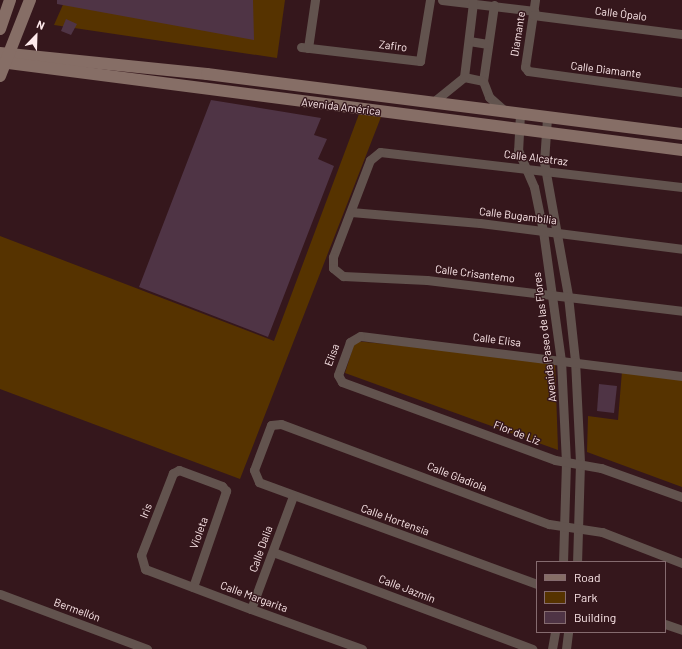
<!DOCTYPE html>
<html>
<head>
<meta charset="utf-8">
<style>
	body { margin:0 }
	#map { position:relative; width:682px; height:649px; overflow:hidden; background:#35171c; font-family:Barlow,sans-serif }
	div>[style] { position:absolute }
	.green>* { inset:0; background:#563300 }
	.building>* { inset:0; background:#4f3445 }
	.street>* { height:9px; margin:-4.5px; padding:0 4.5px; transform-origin:4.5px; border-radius:4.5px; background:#62534e }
	.secondary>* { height:12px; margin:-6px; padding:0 6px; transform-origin:6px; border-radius:6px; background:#866e66 }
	span { translate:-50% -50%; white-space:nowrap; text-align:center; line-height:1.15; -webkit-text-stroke:3px #35171c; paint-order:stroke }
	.street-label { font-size:11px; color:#fee9eb }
	.legend { position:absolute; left:536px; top:561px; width:130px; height:72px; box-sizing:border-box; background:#35171c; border:1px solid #856b6f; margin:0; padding:5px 7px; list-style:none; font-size:12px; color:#fee9eb }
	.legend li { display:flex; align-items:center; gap:8px; height:20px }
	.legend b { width:20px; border:1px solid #856b6f }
	.north { position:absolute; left:16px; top:16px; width:40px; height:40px; -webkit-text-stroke:3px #35171c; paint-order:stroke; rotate:23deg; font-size:11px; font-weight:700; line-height:16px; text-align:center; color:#fee9eb }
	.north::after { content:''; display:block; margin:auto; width:14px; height:18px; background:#fee9eb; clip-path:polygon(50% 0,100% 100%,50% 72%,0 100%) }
</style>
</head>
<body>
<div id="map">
	<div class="green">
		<div style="clip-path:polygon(65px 0,285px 0,277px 58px,54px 25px)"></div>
		<div style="clip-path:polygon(359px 114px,381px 117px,240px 479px,0 389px,0 236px,274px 341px)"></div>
		<div style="clip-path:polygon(355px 341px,555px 361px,558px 450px,345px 373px)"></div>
		<div style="clip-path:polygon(622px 371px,682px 380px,682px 487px,587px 452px,588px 416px,618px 420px)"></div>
	</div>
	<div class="building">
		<div style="clip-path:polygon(57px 0,253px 0,254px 40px,57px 4px)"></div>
		<div style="clip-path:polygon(66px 19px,77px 24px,71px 35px,61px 31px)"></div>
		<div style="clip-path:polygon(211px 100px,321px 118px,314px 135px,327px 139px,318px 159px,334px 166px,268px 337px,139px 287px)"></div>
		<div style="clip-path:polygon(599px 384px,617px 386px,614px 413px,597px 411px)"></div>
	</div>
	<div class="street">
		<div style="left:442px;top:0;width:93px;rotate:6.8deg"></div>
		<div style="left:535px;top:0;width:68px;rotate:98.5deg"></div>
		<div style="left:525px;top:67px;width:5px;rotate:53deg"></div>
		<div style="left:528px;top:71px;width:155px;rotate:7.8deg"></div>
		<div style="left:494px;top:5px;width:77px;rotate:98.2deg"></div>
		<div style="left:483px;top:81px;width:17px;rotate:69deg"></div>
		<div style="left:489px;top:97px;width:21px;rotate:41deg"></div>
		<div style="left:533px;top:15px;width:150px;rotate:7.3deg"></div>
		<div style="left:469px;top:41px;width:19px;rotate:9deg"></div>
		<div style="left:301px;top:47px;width:120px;rotate:6.7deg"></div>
		<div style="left:420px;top:61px;width:62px;rotate:-80.7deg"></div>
		<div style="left:308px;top:48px;width:49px;rotate:-81.7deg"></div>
		<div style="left:464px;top:77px;width:19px;rotate:12deg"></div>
		<div style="left:432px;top:103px;width:41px;rotate:-39.1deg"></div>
		<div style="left:464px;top:77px;width:75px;rotate:-83.1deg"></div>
		<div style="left:520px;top:114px;width:36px;rotate:93deg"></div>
		<div style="left:518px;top:150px;width:40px;rotate:66.6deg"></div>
		<div style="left:534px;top:187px;width:45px;rotate:78.4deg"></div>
		<div style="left:543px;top:231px;width:130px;rotate:82.1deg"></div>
		<div style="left:561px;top:360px;width:102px;rotate:87.2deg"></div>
		<div style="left:566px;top:462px;width:100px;rotate:91.7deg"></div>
		<div style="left:547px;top:118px;width:44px;rotate:93.9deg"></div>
		<div style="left:544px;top:162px;width:136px;rotate:79.8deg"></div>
		<div style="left:568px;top:296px;width:64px;rotate:83.8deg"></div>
		<div style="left:575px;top:360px;width:103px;rotate:87.2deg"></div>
		<div style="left:580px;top:463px;width:99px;rotate:91.7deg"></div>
		<div style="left:682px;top:187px;width:304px;rotate:-173.4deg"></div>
		<div style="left:380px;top:152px;width:13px;rotate:141deg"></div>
		<div style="left:370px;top:160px;width:104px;rotate:110.9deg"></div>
		<div style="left:333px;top:257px;width:11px;rotate:90deg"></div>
		<div style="left:333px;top:268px;width:13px;rotate:39deg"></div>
		<div style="left:343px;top:276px;width:84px;rotate:2.7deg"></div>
		<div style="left:427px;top:280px;width:257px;rotate:6.9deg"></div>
		<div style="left:351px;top:212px;width:129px;rotate:4.9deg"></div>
		<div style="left:480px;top:223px;width:204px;rotate:7.3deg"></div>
		<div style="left:682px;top:376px;width:324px;rotate:-172.9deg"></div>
		<div style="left:360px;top:336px;width:12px;rotate:149deg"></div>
		<div style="left:350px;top:342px;width:35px;rotate:110deg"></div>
		<div style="left:338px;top:375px;width:8px;rotate:60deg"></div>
		<div style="left:342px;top:382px;width:227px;rotate:20.1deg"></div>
		<div style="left:555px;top:460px;width:47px;rotate:9.9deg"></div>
		<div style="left:601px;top:468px;width:86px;rotate:19.7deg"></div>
		<div style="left:273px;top:552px;width:277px;rotate:20.5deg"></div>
		<div style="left:537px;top:584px;width:296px;rotate:-159.9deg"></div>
		<div style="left:259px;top:482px;width:13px;rotate:-113deg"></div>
		<div style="left:254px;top:470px;width:48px;rotate:-69.3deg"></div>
		<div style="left:271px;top:425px;width:10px;rotate:-6deg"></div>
		<div style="left:281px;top:424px;width:286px;rotate:20.5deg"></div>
		<div style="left:549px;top:524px;width:54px;rotate:8.6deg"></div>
		<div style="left:602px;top:532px;width:86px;rotate:21.2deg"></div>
		<div style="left:193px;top:587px;width:102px;rotate:-71deg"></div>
		<div style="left:226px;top:491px;width:6px;rotate:-129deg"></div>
		<div style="left:222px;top:486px;width:46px;rotate:-159.6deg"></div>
		<div style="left:179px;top:470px;width:7px;rotate:153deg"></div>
		<div style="left:173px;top:473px;width:88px;rotate:111.3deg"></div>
		<div style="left:141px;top:555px;width:15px;rotate:74deg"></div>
		<div style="left:145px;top:569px;width:113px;rotate:20.7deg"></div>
		<div style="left:251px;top:609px;width:118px;rotate:19.8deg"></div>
		<div style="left:0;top:594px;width:157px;rotate:20.5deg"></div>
		<div style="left:251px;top:609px;width:121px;rotate:-69.6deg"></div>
		<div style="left:665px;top:624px;width:18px;rotate:19deg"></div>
		<div style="left:552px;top:649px;width:17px;rotate:-80deg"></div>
		<div style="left:566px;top:649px;width:17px;rotate:-83deg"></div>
	</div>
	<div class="secondary">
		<div style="left:0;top:29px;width:31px;rotate:-71deg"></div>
		<div style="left:0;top:53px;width:208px;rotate:5.8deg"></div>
		<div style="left:207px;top:74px;width:479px;rotate:7.2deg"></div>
		<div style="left:0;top:62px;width:688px;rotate:7.35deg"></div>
		<div style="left:0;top:76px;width:82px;rotate:-68.5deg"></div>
	</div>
	<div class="street-label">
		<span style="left:621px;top:14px;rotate:7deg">Calle Ópalo</span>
		<span style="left:518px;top:34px;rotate:-81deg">Diamante</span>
		<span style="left:393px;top:46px;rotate:7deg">Zafiro</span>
		<span style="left:606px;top:70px;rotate:7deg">Calle Diamante</span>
		<span style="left:341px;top:107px;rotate:7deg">Avenida América</span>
		<span style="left:536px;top:158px;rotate:7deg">Calle Alcatraz</span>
		<span style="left:518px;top:216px;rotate:7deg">Calle Bugambilia</span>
		<span style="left:475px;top:274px;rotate:7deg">Calle Crisantemo</span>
		<span style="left:545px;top:337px;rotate:-97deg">Avenida Paseo de las Flores</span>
		<span style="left:497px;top:340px;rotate:7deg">Calle Elisa</span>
		<span style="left:332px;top:355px;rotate:-70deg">Elisa</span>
		<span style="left:517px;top:433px;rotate:21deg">Flor de Liz</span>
		<span style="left:457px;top:477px;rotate:21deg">Calle Gladiola</span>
		<span style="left:146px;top:511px;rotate:-69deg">Iris</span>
		<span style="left:395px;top:520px;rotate:20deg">Calle Hortensia</span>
		<span style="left:199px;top:533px;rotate:-70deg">Violeta</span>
		<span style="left:261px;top:549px;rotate:-70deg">Calle Dalia</span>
		<span style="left:407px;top:589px;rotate:21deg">Calle Jazmín</span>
		<span style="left:254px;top:597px;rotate:20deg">Calle Margarita</span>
		<span style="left:77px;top:610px;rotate:20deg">Bermellón</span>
	</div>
	<ul class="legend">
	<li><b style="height:5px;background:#866e66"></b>Road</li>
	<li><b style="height:11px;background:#563300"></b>Park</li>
	<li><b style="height:11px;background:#4f3445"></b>Building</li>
	</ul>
	<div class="north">N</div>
</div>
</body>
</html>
